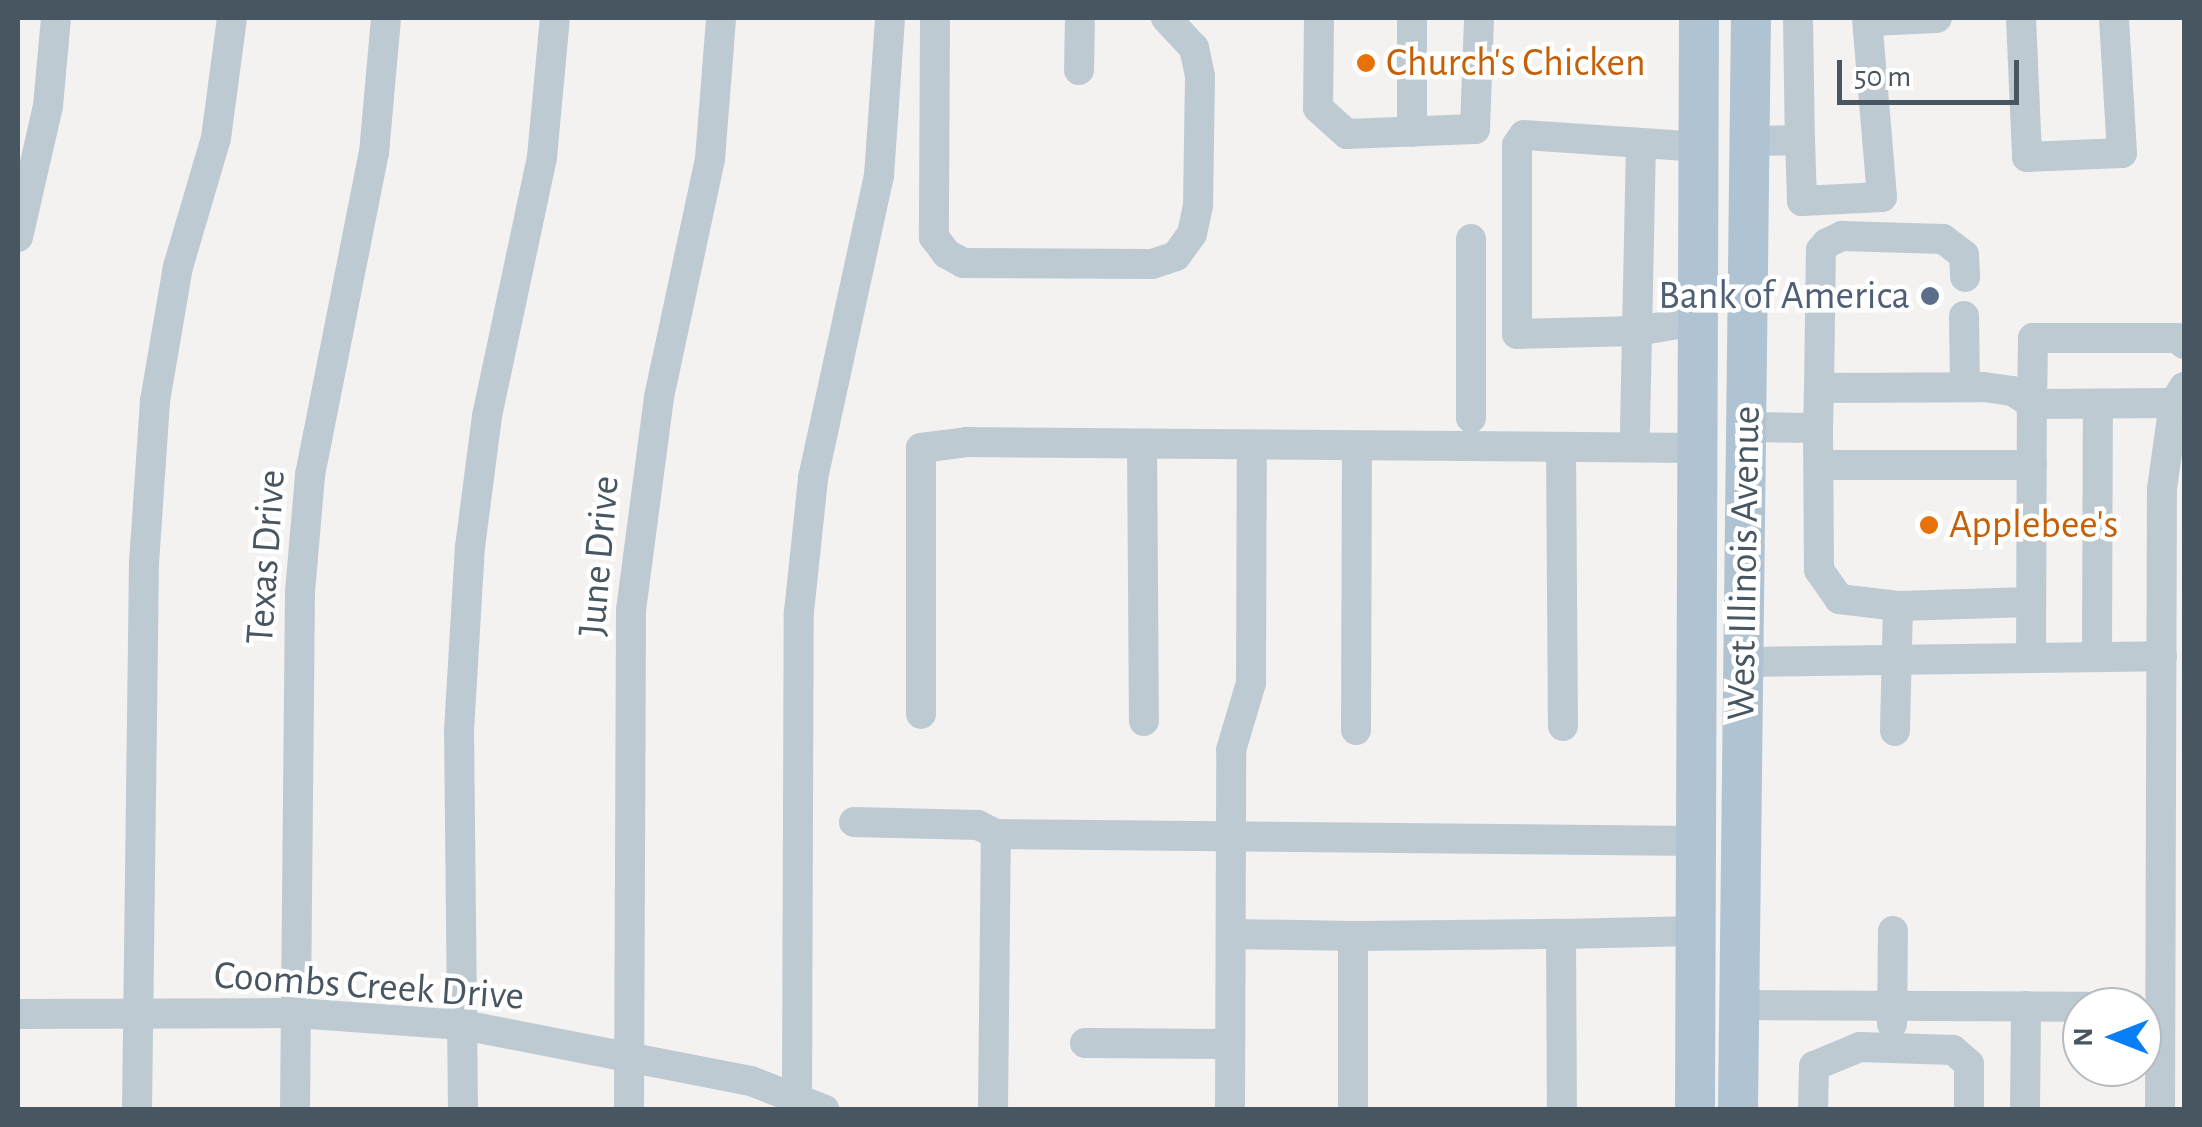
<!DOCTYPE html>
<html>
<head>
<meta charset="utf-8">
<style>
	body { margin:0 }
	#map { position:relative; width:2202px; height:1127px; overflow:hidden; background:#f4f1f1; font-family:"Alegreya Sans",sans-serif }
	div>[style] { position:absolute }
	.minor>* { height:30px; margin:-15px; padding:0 15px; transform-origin:15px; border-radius:15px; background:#becad2 }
	.major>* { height:40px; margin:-20px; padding:0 20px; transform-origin:20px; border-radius:20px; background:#afc3d2 }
	.dots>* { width:28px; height:28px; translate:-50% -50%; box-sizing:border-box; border:5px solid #fff; border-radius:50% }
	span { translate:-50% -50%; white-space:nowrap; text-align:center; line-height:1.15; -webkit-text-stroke:9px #fff; paint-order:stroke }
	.food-label { font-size:40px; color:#c56008 }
	.left { translate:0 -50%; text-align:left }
	.service-label { font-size:40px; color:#4e5e75 }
	.right { translate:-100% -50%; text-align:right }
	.street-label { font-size:40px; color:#475661 }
	.frame { position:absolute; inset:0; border:20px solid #475661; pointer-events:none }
	.north { position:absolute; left:2062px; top:987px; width:100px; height:100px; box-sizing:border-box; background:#fff; border:2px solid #b5bbc0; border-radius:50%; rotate:270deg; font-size:28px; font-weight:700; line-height:40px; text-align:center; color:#475661 }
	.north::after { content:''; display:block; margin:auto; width:35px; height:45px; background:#087ff6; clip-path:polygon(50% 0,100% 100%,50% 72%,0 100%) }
	.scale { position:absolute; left:1837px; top:60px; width:182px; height:45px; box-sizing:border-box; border:5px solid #475661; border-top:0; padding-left:12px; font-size:30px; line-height:35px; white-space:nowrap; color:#475661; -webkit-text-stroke:8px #fff; paint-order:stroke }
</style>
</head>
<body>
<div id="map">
	<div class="minor">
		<div style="left:935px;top:18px;width:219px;rotate:90.3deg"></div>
		<div style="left:934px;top:237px;width:21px;rotate:53deg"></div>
		<div style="left:947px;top:254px;width:18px;rotate:29deg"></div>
		<div style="left:963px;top:263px;width:189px;rotate:0.3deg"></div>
		<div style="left:1152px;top:264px;width:25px;rotate:-18deg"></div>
		<div style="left:1176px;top:256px;width:27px;rotate:-54deg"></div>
		<div style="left:1192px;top:234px;width:30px;rotate:-78deg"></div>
		<div style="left:1198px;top:205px;width:129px;rotate:-89.1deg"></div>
		<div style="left:1200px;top:76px;width:29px;rotate:-102deg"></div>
		<div style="left:1194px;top:48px;width:41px;rotate:-133deg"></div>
		<div style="left:1319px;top:18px;width:90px;rotate:90.6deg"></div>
		<div style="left:1318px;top:108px;width:39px;rotate:42deg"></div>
		<div style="left:1347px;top:134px;width:128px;rotate:-2.2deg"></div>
		<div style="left:1475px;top:129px;width:111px;rotate:-87.9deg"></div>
		<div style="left:1412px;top:18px;width:114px;rotate:90deg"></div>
		<div style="left:1798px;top:18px;width:122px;rotate:89.1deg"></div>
		<div style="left:2021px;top:18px;width:139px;rotate:87.5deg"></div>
		<div style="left:2027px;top:157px;width:95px;rotate:-2.4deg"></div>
		<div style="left:2122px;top:153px;width:135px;rotate:-93.4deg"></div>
		<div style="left:1871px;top:21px;width:66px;rotate:-2.6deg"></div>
		<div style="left:1079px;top:70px;width:52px;rotate:-88.9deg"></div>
		<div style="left:1748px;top:141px;width:52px;rotate:-1.1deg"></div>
		<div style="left:1800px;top:140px;width:61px;rotate:88.1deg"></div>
		<div style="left:1802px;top:201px;width:80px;rotate:-2.9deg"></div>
		<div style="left:1882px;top:197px;width:180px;rotate:-94.8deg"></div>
		<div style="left:18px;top:237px;width:134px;rotate:-77.1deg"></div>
		<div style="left:48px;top:106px;width:88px;rotate:-84.8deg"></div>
		<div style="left:1471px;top:239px;width:179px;rotate:90deg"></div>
		<div style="left:1964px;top:316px;width:71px;rotate:89.2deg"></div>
		<div style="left:1696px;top:321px;width:60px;rotate:170.4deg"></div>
		<div style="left:1637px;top:331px;width:120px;rotate:178.6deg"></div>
		<div style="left:1517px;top:334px;width:189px;rotate:-90deg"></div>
		<div style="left:1517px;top:145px;width:12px;rotate:-55deg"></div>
		<div style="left:1524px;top:135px;width:174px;rotate:3.9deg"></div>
		<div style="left:1819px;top:388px;width:138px;rotate:-89.2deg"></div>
		<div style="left:1821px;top:250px;width:9px;rotate:-49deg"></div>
		<div style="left:1827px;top:243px;width:17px;rotate:-25deg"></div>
		<div style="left:1842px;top:236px;width:101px;rotate:1.7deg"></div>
		<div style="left:1943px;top:239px;width:26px;rotate:37deg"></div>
		<div style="left:1964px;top:255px;width:22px;rotate:87deg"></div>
		<div style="left:1746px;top:427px;width:72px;rotate:0.8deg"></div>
		<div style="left:1818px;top:428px;width:142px;rotate:89.6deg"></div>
		<div style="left:1819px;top:570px;width:35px;rotate:55deg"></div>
		<div style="left:1839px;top:599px;width:59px;rotate:6.8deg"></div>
		<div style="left:1898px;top:606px;width:125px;rotate:91.4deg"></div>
		<div style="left:1818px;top:428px;width:40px;rotate:-88.6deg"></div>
		<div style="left:1819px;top:388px;width:165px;rotate:-0.3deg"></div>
		<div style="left:1984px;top:387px;width:29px;rotate:8deg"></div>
		<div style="left:2013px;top:391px;width:23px;rotate:34deg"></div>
		<div style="left:2032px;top:404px;width:66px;rotate:-89.1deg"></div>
		<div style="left:2033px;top:338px;width:144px"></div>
		<div style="left:2177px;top:338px;width:9px;rotate:41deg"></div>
		<div style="left:1635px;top:429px;width:286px;rotate:-88.8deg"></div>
		<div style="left:1142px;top:444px;width:277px;rotate:89.6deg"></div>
		<div style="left:1561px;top:447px;width:279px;rotate:89.6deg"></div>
		<div style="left:1819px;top:465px;width:213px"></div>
		<div style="left:1898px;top:606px;width:133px;rotate:-1.7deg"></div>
		<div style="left:2097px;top:657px;width:253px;rotate:-89.8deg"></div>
		<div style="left:2031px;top:658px;width:254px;rotate:-89.8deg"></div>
		<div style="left:2032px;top:404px;width:142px;rotate:-0.4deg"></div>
		<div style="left:1743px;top:662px;width:419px;rotate:-0.8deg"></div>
		<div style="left:921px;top:714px;width:266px;rotate:-90deg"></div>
		<div style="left:921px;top:448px;width:46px;rotate:-7.4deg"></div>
		<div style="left:967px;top:442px;width:728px;rotate:0.47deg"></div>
		<div style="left:1356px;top:730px;width:284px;rotate:-89.8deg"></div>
		<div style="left:854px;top:822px;width:124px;rotate:1.4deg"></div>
		<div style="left:978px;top:825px;width:20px;rotate:27deg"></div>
		<div style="left:1231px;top:934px;width:122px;rotate:0.9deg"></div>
		<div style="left:1353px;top:936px;width:174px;rotate:90deg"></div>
		<div style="left:1561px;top:934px;width:134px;rotate:-1.3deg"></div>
		<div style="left:1353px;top:936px;width:208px;rotate:-0.6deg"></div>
		<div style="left:1561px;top:934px;width:176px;rotate:89.7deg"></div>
		<div style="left:1740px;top:1005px;width:392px;rotate:0.3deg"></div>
		<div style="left:18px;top:1014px;width:278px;rotate:-0.2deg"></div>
		<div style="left:296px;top:1013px;width:167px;rotate:4.1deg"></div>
		<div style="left:463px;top:1025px;width:293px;rotate:11deg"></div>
		<div style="left:751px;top:1081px;width:79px;rotate:21.4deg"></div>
		<div style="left:1892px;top:1024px;width:93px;rotate:-89.4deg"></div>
		<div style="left:1085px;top:1043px;width:145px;rotate:0.4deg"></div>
		<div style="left:797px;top:1098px;width:486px;rotate:-89.8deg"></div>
		<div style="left:799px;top:612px;width:135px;rotate:-84deg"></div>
		<div style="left:813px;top:478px;width:309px;rotate:-77.7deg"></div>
		<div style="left:879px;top:176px;width:158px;rotate:-86deg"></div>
		<div style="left:137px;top:1110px;width:547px;rotate:-89.27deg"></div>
		<div style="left:144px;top:563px;width:162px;rotate:-86.1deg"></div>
		<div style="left:155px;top:401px;width:136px;rotate:-80.3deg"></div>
		<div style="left:178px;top:267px;width:134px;rotate:-73.6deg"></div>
		<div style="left:216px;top:138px;width:121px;rotate:-82.4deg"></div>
		<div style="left:295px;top:1110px;width:518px;rotate:-89.45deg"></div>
		<div style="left:300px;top:592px;width:117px;rotate:-85.1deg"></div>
		<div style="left:310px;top:475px;width:328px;rotate:-78.8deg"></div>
		<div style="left:374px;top:153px;width:136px;rotate:-84.9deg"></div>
		<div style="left:463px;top:1110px;width:379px;rotate:-90.6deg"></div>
		<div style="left:459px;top:731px;width:184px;rotate:-86.6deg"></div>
		<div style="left:470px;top:547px;width:132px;rotate:-82.6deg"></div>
		<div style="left:487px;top:416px;width:265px;rotate:-78deg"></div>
		<div style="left:542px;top:157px;width:140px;rotate:-84.7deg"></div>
		<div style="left:629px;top:1110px;width:500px;rotate:-89.77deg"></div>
		<div style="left:631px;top:610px;width:215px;rotate:-82.5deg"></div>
		<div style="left:659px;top:397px;width:243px;rotate:-77.9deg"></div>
		<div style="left:710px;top:159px;width:141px;rotate:-85.5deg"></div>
		<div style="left:993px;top:1110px;width:276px;rotate:-89.4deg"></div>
		<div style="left:996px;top:834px;width:699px;rotate:0.57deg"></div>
		<div style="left:1230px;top:1110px;width:360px;rotate:-89.8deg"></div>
		<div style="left:1231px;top:750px;width:70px;rotate:-73.4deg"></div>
		<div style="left:1251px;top:683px;width:238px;rotate:-89.8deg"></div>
		<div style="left:1813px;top:1110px;width:44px;rotate:-88.7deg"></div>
		<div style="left:1814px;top:1066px;width:50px;rotate:-22.4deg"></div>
		<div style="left:1860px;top:1047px;width:93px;rotate:1.8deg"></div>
		<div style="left:1953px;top:1050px;width:21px;rotate:41deg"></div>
		<div style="left:1969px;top:1064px;width:46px;rotate:90deg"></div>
		<div style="left:2025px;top:1110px;width:104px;rotate:-89.4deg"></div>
		<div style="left:2160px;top:1110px;width:621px;rotate:-89.82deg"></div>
		<div style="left:2162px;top:489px;width:87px;rotate:-82.1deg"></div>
		<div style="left:2174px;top:403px;width:19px;rotate:-58deg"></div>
	</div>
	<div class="major">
		<div style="left:1695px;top:1110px;width:1092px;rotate:-89.79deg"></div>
		<div style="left:1738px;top:1110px;width:1092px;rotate:-89.32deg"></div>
	</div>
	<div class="dots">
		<div style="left:1366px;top:63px;background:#e8710a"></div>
		<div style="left:1930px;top:296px;background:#5c6f8a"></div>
		<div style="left:1929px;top:525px;background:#e8710a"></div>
	</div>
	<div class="food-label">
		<span class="left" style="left:1386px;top:63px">Church's Chicken</span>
		<span class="left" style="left:1949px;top:525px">Applebee's</span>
	</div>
	<div class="service-label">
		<span class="right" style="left:1910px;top:296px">Bank of America</span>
	</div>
	<div class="street-label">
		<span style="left:599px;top:556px;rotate:-85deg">June Drive</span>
		<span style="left:266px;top:557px;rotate:-86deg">Texas Drive</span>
		<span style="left:1744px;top:563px;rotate:-89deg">West Illinois Avenue</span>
		<span style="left:369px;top:986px;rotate:4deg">Coombs Creek Drive</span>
	</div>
	<div class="frame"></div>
	<div class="north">N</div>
	<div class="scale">50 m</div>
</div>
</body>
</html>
